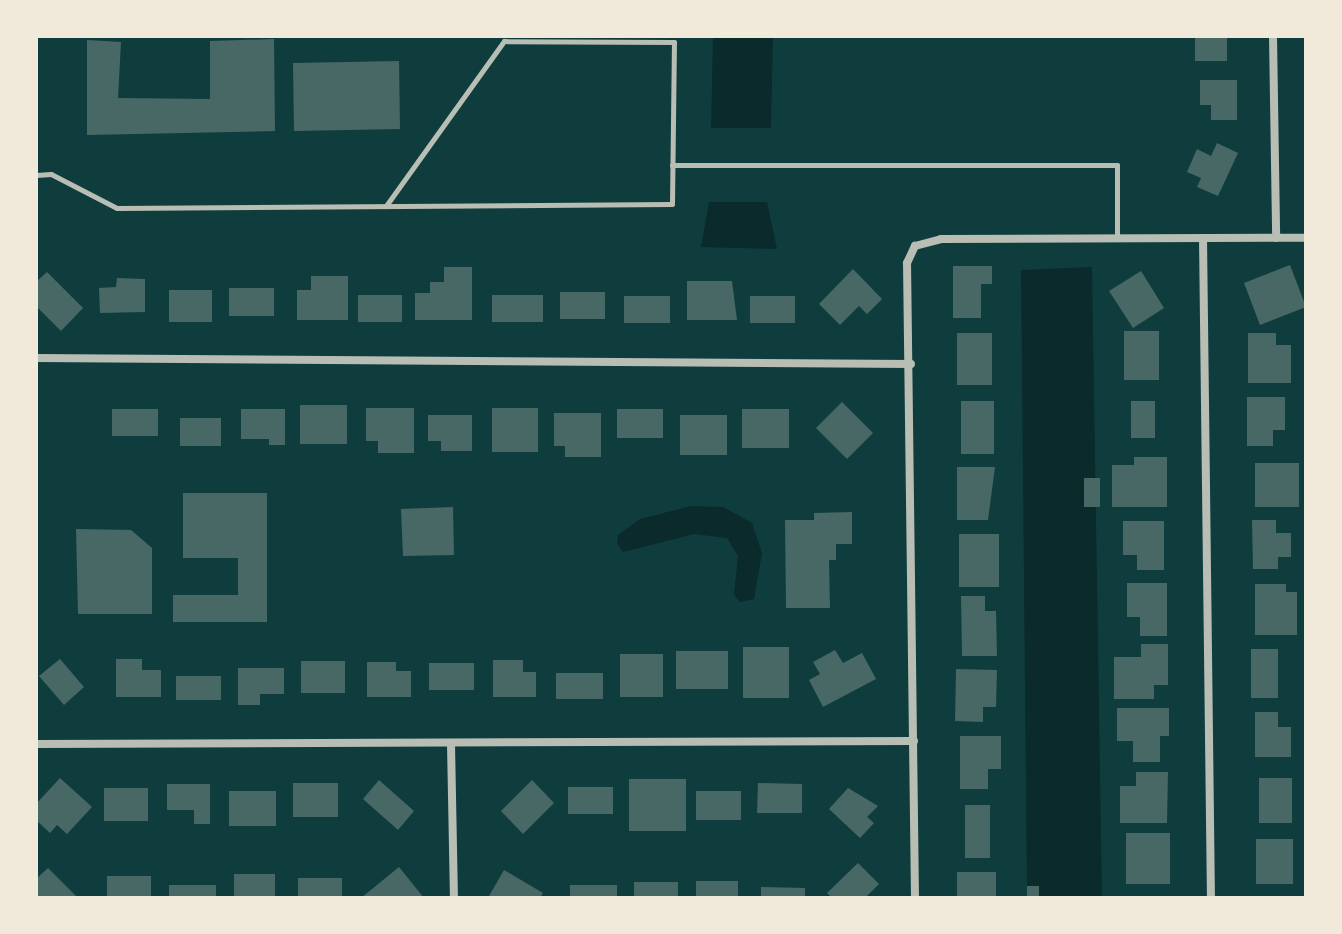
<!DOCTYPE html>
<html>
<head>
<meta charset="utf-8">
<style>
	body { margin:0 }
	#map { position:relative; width:1342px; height:934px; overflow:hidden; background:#0f3d3e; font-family:"DejaVu Sans",sans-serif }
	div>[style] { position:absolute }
	.water>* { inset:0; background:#0a2a2b }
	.building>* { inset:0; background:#486865 }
	.service>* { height:5px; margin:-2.5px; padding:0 2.5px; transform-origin:2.5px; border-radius:2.5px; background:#b8beb3 }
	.minor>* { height:8px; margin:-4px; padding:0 4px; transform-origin:4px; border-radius:4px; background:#b8beb3 }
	span { translate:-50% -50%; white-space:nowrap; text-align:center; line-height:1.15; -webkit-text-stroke:8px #f1e9da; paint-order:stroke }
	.frame { position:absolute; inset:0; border:38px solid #f1e9da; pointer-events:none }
</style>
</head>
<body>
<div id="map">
	<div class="water">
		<div style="clip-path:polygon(713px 36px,773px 36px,771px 128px,711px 128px)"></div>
		<div style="clip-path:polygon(709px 202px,767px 202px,777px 249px,701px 247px)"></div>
		<div style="clip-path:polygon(1092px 267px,1102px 898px,1027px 898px,1021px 270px)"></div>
		<div style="clip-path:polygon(691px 506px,723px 507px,752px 523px,762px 553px,754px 599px,740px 602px,734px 595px,738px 556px,727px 538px,694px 534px,623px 552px,617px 543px,618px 535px,640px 519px)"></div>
	</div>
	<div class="building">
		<div style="clip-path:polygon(1195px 36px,1227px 36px,1227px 61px,1195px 61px)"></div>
		<div style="clip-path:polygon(274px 39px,275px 131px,87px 135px,87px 40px,121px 42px,118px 98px,210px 99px,210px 41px)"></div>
		<div style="clip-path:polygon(399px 61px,400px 129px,294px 131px,293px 63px)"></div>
		<div style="clip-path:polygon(1200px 80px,1237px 80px,1237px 120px,1211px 120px,1211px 105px,1200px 105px)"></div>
		<div style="clip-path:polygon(1217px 143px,1238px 153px,1218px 196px,1197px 187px,1201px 178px,1187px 172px,1197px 149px,1211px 156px)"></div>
		<div style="clip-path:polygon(1290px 265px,1306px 307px,1260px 325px,1244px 283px)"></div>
		<div style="clip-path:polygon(953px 266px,992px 266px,992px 284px,981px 284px,981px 318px,953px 318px)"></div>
		<div style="clip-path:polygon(444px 267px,472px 267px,472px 320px,415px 320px,415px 293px,430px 293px,430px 282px,444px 282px)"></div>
		<div style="clip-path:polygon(853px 269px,882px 299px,867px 314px,859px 306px,840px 325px,819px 304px)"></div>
		<div style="clip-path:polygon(1141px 271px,1164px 308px,1133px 328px,1109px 291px)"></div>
		<div style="clip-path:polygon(47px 272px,83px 308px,61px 331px,36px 306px,36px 282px)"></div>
		<div style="clip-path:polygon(311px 276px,348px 276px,348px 320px,297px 320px,297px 290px,311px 290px)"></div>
		<div style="clip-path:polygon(117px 278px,145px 279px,145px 312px,100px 313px,99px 288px,116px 287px)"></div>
		<div style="clip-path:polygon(687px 281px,732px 281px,737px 320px,687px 320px)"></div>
		<div style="clip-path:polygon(229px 288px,274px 288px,274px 316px,229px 316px)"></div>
		<div style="clip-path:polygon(169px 290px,212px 290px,212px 322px,169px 322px)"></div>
		<div style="clip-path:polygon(560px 292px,605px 292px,605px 319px,560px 319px)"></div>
		<div style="clip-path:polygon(358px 295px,402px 295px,402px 322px,358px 322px)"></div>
		<div style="clip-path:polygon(492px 295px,543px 295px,543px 322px,492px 322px)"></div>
		<div style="clip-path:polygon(624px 296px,670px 296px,670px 323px,624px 323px)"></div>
		<div style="clip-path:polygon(750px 296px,795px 296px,795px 323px,750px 323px)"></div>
		<div style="clip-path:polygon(1124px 331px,1159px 331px,1159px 380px,1124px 380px)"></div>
		<div style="clip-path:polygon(957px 333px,992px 333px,992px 385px,957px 385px)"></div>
		<div style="clip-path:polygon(1248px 333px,1276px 333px,1276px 345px,1291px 345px,1291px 383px,1248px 383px)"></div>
		<div style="clip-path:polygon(1247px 397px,1285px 397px,1285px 430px,1273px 430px,1273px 446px,1247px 446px)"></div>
		<div style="clip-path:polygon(961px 401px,994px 401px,994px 454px,961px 454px)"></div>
		<div style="clip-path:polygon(1131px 401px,1155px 401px,1155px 438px,1131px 438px)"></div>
		<div style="clip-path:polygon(842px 402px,873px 433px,847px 459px,816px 428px)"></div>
		<div style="clip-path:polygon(300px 405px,347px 405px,347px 444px,300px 444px)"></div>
		<div style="clip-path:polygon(366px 408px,414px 408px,414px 453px,378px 453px,378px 441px,366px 441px)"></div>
		<div style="clip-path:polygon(492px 408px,538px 408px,538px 452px,492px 452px)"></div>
		<div style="clip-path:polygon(112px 409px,158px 409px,158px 436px,112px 436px)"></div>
		<div style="clip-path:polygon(241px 409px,285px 409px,285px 445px,269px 445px,269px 439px,241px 439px)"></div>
		<div style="clip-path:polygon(617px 409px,663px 409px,663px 438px,617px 438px)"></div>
		<div style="clip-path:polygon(742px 409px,789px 409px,789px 448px,742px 448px)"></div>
		<div style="clip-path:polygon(554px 413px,601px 413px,601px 457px,565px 457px,565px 446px,554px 446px)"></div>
		<div style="clip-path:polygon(428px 415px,472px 415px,472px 451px,441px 451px,441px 441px,428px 441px)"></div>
		<div style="clip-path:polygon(680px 415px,727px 415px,727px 455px,680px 455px)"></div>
		<div style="clip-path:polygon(180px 418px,221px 418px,221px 446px,180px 446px)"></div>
		<div style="clip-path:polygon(1134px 457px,1167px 457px,1167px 507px,1112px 507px,1112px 465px,1134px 465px)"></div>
		<div style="clip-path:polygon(1255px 463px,1299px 463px,1299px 507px,1255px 507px)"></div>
		<div style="clip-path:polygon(957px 467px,995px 467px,988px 520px,957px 520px)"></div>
		<div style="clip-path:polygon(1084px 478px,1100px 478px,1100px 507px,1084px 507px)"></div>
		<div style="clip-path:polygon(183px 493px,267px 493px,267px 622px,173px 622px,173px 595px,238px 595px,238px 558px,183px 558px)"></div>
		<div style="clip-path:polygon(453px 507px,454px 555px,403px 556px,401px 509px)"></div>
		<div style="clip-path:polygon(852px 512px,852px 544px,836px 544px,836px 560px,829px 560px,830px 608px,786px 608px,785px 520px,814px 520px,814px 513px)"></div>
		<div style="clip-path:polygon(1252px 520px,1276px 520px,1276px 533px,1291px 533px,1291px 557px,1278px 557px,1278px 569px,1253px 569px)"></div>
		<div style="clip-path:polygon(1123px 521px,1164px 521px,1164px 570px,1137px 570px,1137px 555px,1123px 555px)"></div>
		<div style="clip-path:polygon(76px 529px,131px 530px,152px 548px,152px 614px,78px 614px)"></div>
		<div style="clip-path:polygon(959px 534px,999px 534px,999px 587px,959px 587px)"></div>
		<div style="clip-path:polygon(1127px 583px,1167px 583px,1167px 636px,1140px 636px,1140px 617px,1127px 617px)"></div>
		<div style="clip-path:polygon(1255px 584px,1286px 584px,1286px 592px,1297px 592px,1297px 635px,1255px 635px)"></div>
		<div style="clip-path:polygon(961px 596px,985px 596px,985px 611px,996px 611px,997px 656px,962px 656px)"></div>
		<div style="clip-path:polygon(1141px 644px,1168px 644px,1168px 685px,1154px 685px,1154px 699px,1114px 699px,1114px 657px,1141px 657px)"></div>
		<div style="clip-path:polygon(743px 647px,789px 647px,789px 698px,743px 698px)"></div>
		<div style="clip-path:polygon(1251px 649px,1278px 649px,1278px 698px,1251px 698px)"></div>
		<div style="clip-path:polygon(835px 650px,843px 663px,862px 653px,876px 679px,823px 707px,809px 680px,820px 674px,813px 662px)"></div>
		<div style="clip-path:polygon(676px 651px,728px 651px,728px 689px,676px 689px)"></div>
		<div style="clip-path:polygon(620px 654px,663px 654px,663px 697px,620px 697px)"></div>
		<div style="clip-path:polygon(60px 659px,84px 687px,64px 705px,39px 676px)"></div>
		<div style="clip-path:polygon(116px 659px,142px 659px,142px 670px,161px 670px,161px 697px,116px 697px)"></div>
		<div style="clip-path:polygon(493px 660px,523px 660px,523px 672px,536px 672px,536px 697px,493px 697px)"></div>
		<div style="clip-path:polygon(301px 661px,345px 661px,345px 693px,301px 693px)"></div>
		<div style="clip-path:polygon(367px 662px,396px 662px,396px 671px,411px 671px,411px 697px,367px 697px)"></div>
		<div style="clip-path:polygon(429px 663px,474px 663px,474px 690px,429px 690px)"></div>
		<div style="clip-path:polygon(238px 668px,284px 668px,284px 694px,260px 694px,260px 705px,238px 705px)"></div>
		<div style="clip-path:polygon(956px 669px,997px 670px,996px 707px,983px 707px,983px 722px,955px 721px)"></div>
		<div style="clip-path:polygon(556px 673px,603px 673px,603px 699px,556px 699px)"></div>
		<div style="clip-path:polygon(176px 676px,221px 676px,221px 700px,176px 700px)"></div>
		<div style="clip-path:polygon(1117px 708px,1169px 708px,1169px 736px,1160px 736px,1160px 762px,1133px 762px,1133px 741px,1117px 741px)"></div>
		<div style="clip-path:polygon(1255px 712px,1278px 712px,1278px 727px,1291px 727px,1291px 757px,1255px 757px)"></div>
		<div style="clip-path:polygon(960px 736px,1001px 736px,1001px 769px,988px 769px,988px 789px,960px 789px)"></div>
		<div style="clip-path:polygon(1136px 772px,1168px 772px,1167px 823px,1120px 823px,1120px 786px,1136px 786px)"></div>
		<div style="clip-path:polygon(60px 778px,92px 807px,67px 834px,57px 825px,50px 833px,36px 820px,36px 804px)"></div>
		<div style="clip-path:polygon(1259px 778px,1292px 778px,1292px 823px,1259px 823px)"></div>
		<div style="clip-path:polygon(629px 779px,686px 779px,686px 831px,629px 831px)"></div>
		<div style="clip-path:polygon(379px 780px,414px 811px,398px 830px,363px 799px)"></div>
		<div style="clip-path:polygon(532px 780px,554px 803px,523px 834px,501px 811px)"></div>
		<div style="clip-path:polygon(293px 783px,338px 783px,338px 817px,293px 817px)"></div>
		<div style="clip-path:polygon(758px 783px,802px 784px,802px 813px,757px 813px)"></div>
		<div style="clip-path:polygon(167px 784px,210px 784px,210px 824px,194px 824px,194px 810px,167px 810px)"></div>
		<div style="clip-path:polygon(568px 787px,613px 787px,613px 814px,568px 814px)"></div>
		<div style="clip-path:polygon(104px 788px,148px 788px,148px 821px,104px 821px)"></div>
		<div style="clip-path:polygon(848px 788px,878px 806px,867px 817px,874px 823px,860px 838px,829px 809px)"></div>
		<div style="clip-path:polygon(229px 791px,276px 791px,276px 826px,229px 826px)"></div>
		<div style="clip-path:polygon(696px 791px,741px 791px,741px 820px,696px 820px)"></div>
		<div style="clip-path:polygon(965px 805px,990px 805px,990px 858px,965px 858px)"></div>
		<div style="clip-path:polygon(1126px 833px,1170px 833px,1170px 884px,1126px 884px)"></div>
		<div style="clip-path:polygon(1256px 839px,1293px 839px,1293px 884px,1256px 884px)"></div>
		<div style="clip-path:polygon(858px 863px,879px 884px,865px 898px,832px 898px,827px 893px)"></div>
		<div style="clip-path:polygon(399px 867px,424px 898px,361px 898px)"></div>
		<div style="clip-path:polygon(48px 868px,78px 898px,36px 898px,36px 879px)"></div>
		<div style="clip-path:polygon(504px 870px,543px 893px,540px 898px,489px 896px)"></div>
		<div style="clip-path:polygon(957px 872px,996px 872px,996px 898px,957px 898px)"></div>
		<div style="clip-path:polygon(234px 874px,275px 874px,275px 898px,234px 898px)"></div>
		<div style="clip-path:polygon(107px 876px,151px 876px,151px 898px,107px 898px)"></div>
		<div style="clip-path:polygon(298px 878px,342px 878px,342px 898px,298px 898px)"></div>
		<div style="clip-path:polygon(696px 881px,738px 881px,738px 898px,696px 898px)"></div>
		<div style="clip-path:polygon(634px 882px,678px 882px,678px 898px,634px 898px)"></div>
		<div style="clip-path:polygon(169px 885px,216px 885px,216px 898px,169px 898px)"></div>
		<div style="clip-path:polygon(570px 885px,617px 885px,617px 898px,570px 898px)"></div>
		<div style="clip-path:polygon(1027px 886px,1039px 886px,1039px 898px,1027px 898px)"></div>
		<div style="clip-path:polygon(761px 887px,805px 888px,805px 898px,761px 898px)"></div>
	</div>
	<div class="service">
		<div style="left:672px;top:165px;width:445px"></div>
		<div style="left:1117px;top:165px;width:73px;rotate:90deg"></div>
		<div style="left:36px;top:175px;width:15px;rotate:-4deg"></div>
		<div style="left:51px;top:174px;width:74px;rotate:27.3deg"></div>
		<div style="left:117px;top:208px;width:555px;rotate:-0.41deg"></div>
		<div style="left:672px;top:204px;width:162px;rotate:-89.3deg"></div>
		<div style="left:674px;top:42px;width:170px;rotate:-179.7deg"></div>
		<div style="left:504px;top:41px;width:203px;rotate:125.6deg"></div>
	</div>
	<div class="minor">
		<div style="left:1273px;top:36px;width:202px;rotate:89.1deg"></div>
		<div style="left:1203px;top:238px;width:660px;rotate:89.31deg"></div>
		<div style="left:36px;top:358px;width:875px;rotate:0.39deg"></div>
		<div style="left:36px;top:744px;width:878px;rotate:-0.2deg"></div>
		<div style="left:451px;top:744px;width:154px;rotate:88.9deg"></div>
		<div style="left:915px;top:898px;width:635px;rotate:-90.72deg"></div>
		<div style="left:907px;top:263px;width:19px;rotate:-65deg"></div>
		<div style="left:915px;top:246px;width:27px;rotate:-15deg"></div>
		<div style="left:941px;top:239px;width:365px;rotate:-0.2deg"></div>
	</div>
	<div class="frame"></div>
</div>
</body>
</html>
